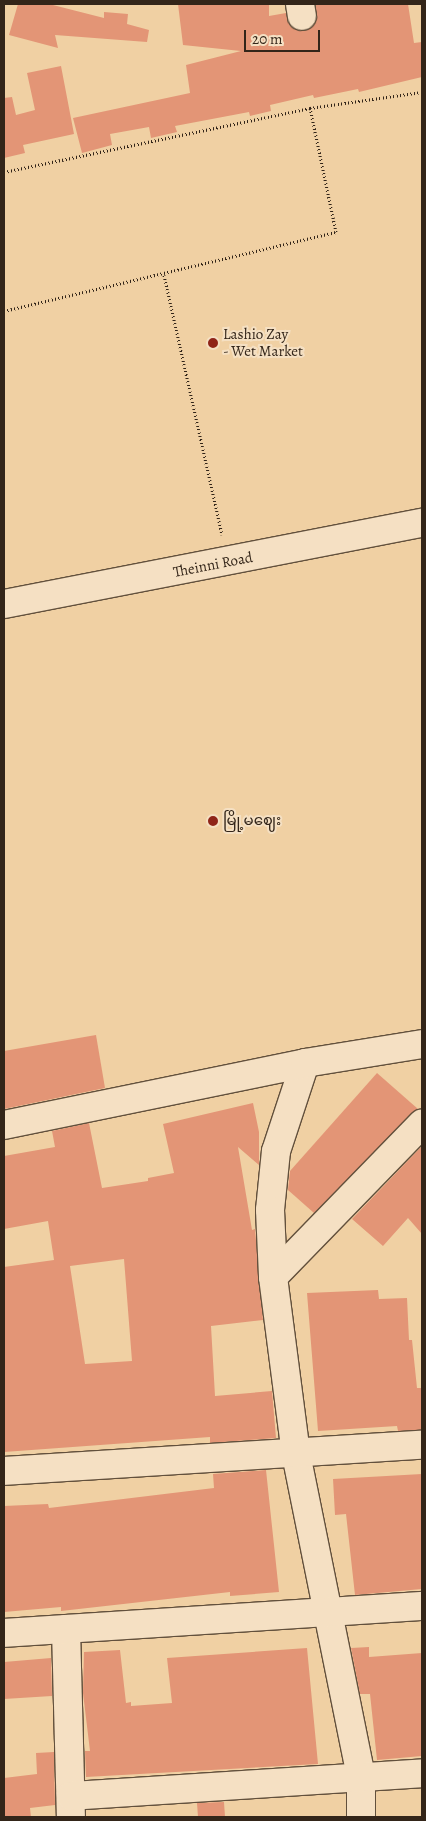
<!DOCTYPE html>
<html>
<head>
<meta charset="utf-8">
<style>
	body { margin:0 }
	#map { position:relative; width:426px; height:1821px; overflow:hidden; background:#f0d0a3; font-family:Alegreya,"Noto Sans Myanmar",serif }
	div>[style] { position:absolute }
	.building>* { inset:0; background:#e39576 }
	.path>* { height:3px; margin-top:-1.5px; transform-origin:0; background:repeating-linear-gradient(90deg,#332519 0 1px,transparent 0 3.5px) }
	.roads { filter:drop-shadow(1px 0 #62503c) drop-shadow(-1px 0 #62503c) drop-shadow(0 1px #62503c) drop-shadow(0 -1px #62503c) }
	.street>* { height:28px; margin:-14px; padding:0 14px; transform-origin:14px; border-radius:14px; background:#f5e0c3 }
	.secondary>* { height:28px; margin:-14px; padding:0 14px; transform-origin:14px; border-radius:14px; background:#f5e0c3 }
	.dots>* { width:14px; height:14px; translate:-50% -50%; box-sizing:border-box; border:2px solid #f5e0c3; border-radius:50% }
	span { translate:-50% -50%; white-space:nowrap; text-align:center; line-height:1.15; -webkit-text-stroke:4px #f5e0c3; paint-order:stroke }
	.poi-label { font-size:15px; color:#332519 }
	.left { translate:0 -50%; text-align:left }
	.street-label { font-size:15px; color:#332519 }
	.frame { position:absolute; inset:0; border:5px solid #332519; pointer-events:none }
	.scale { position:absolute; left:244px; top:30px; width:76px; height:22px; box-sizing:border-box; border:2px solid #332519; border-top:0; padding-left:6px; font-size:15px; line-height:18px; white-space:nowrap; color:#332519; -webkit-text-stroke:4px #f5e0c3; paint-order:stroke }
</style>
</head>
<body>
<div id="map">
	<div class="building">
		<div style="clip-path:polygon(18px 4px,49px 4px,104px 18px,104px 12px,128px 14px,127px 24px,149px 30px,147px 42px,55px 35px,58px 48px,9px 35px)"></div>
		<div style="clip-path:polygon(178px 4px,269px 4px,269px 16px,286px 13px,290px 26px,304px 31px,316px 22px,316px 4px,408px 4px,414px 43px,422px 42px,422px 77px,359px 92px,358px 89px,314px 98px,313px 95px,270px 105px,271px 111px,250px 116px,249px 112px,175px 126px,177px 132px,151px 138px,149px 127px,110px 134px,112px 145px,82px 153px,73px 118px,190px 93px,186px 65px,241px 51px,183px 45px)"></div>
		<div style="clip-path:polygon(61px 66px,74px 134px,23px 145px,25px 153px,4px 158px,4px 98px,12px 97px,16px 115px,35px 110px,27px 73px)"></div>
		<div style="clip-path:polygon(96px 1035px,105px 1088px,4px 1109px,4px 1051px)"></div>
		<div style="clip-path:polygon(377px 1073px,418px 1109px,314px 1213px,288px 1190px,290px 1171px)"></div>
		<div style="clip-path:polygon(evenodd,253px 1103px,259px 1132px,259px 1165px,238px 1147px,252px 1230px,255px 1229px,263px 1320px,211px 1326px,215px 1396px,272px 1391px,276px 1438px,210px 1443px,210px 1437px,4px 1452px,4px 1267px,54px 1260px,48px 1221px,4px 1229px,4px 1156px,55px 1147px,52px 1131px,89px 1123px,102px 1188px,148px 1181px,148px 1178px,174px 1173px,163px 1124px,253px 1103px,124px 1259px,132px 1361px,85px 1364px,70px 1266px,124px 1259px)"></div>
		<div style="clip-path:polygon(422px 1146px,422px 1234px,408px 1218px,383px 1246px,352px 1219px)"></div>
		<div style="clip-path:polygon(378px 1290px,379px 1299px,407px 1298px,409px 1340px,412px 1340px,417px 1388px,422px 1388px,422px 1430px,398px 1431px,397px 1426px,318px 1431px,307px 1293px)"></div>
		<div style="clip-path:polygon(266px 1470px,279px 1592px,230px 1596px,230px 1592px,61px 1611px,61px 1607px,4px 1612px,4px 1506px,48px 1504px,49px 1508px,214px 1488px,213px 1474px)"></div>
		<div style="clip-path:polygon(422px 1474px,422px 1589px,355px 1595px,346px 1514px,335px 1515px,333px 1479px)"></div>
		<div style="clip-path:polygon(369px 1647px,369px 1657px,422px 1653px,422px 1756px,377px 1760px,370px 1694px,360px 1694px,351px 1648px)"></div>
		<div style="clip-path:polygon(307px 1648px,318px 1764px,86px 1777px,85px 1751px,90px 1751px,83px 1693px,84px 1652px,120px 1650px,126px 1703px,131px 1702px,131px 1706px,172px 1703px,167px 1658px)"></div>
		<div style="clip-path:polygon(51px 1658px,52px 1696px,4px 1699px,4px 1662px)"></div>
		<div style="clip-path:polygon(54px 1752px,55px 1805px,30px 1808px,31px 1817px,4px 1817px,4px 1778px,37px 1774px,36px 1753px)"></div>
		<div style="clip-path:polygon(224px 1802px,225px 1817px,198px 1817px,197px 1803px)"></div>
	</div>
	<div class="path">
		<div style="left:4px;top:172px;width:313px;rotate:-11.8deg"></div>
		<div style="left:310px;top:108px;width:113px;rotate:-8.1deg"></div>
		<div style="left:164px;top:275px;width:266px;rotate:77.4deg"></div>
		<div style="left:4px;top:311px;width:341px;rotate:-13.4deg"></div>
		<div style="left:336px;top:232px;width:127px;rotate:-101.8deg"></div>
	</div>
	<div class="roads">
		<div class="street">
			<div style="left:300px;top:4px;width:12px;rotate:81deg"></div>
			<div style="left:305px;top:1063px;width:93px;rotate:108.2deg"></div>
			<div style="left:276px;top:1151px;width:59px;rotate:95.8deg"></div>
			<div style="left:270px;top:1210px;width:67px;rotate:87.4deg"></div>
			<div style="left:273px;top:1277px;width:178px;rotate:82.6deg"></div>
			<div style="left:296px;top:1454px;width:329px;rotate:78.6deg"></div>
			<div style="left:361px;top:1777px;width:40px;rotate:90deg"></div>
			<div style="left:4px;top:1125px;width:307px;rotate:-11.6deg"></div>
			<div style="left:305px;top:1063px;width:119px;rotate:-9.2deg"></div>
			<div style="left:273px;top:1277px;width:214px;rotate:-45.8deg"></div>
			<div style="left:66px;top:1629px;width:188px;rotate:88.5deg"></div>
			<div style="left:4px;top:1633px;width:419px;rotate:-3.7deg"></div>
			<div style="left:71px;top:1796px;width:352px;rotate:-3.7deg"></div>
		</div>
		<div class="secondary">
			<div style="left:4px;top:604px;width:426px;rotate:-11deg"></div>
			<div style="left:4px;top:1471px;width:419px;rotate:-3.6deg"></div>
		</div>
	</div>
	<div class="dots">
		<div style="left:213px;top:343px;background:#8f2418"></div>
		<div style="left:213px;top:821px;background:#8f2418"></div>
	</div>
	<div class="poi-label">
		<span class="left" style="left:223px;top:343px">Lashio Zay<br>- Wet Market</span>
		<span class="left" style="left:223px;top:821px">မြို့မဈေး</span>
	</div>
	<div class="street-label">
		<span style="left:213px;top:565px;rotate:-11deg">Theinni Road</span>
	</div>
	<div class="frame"></div>
	<div class="scale">20 m</div>
</div>
</body>
</html>
